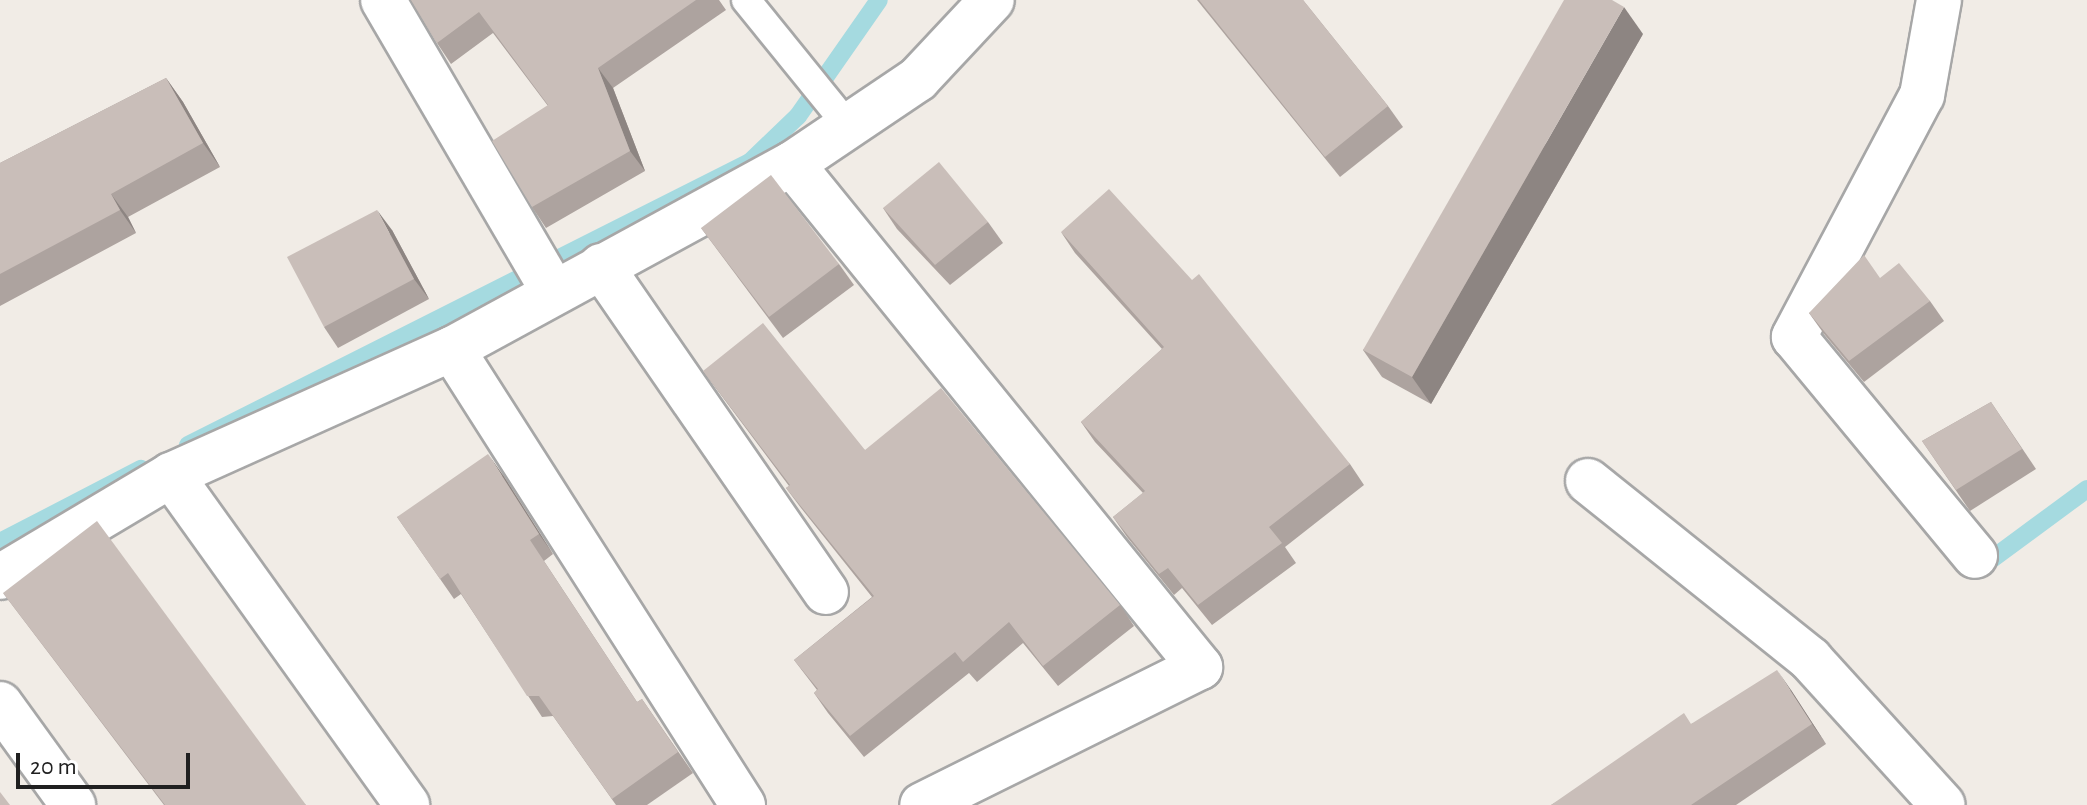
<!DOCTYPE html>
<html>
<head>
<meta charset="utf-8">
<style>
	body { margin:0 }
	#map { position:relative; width:2087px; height:805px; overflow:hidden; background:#f1ece6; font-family:"Alegreya Sans",sans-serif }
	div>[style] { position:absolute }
	.stream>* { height:18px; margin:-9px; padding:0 9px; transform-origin:9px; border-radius:9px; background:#a5dae0 }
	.roads { filter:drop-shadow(2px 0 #a7a7a7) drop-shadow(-2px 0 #a7a7a7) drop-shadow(0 2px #a7a7a7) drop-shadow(0 -2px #a7a7a7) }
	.lane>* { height:28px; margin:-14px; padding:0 14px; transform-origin:14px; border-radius:14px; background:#fff }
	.street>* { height:44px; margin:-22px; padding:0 22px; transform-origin:22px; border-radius:22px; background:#fff }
	.wall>* { inset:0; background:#ada39f }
	.shaded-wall>* { inset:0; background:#8d8582 }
	.building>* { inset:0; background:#c9beb9 }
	span { translate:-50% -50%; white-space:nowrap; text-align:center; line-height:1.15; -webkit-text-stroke:8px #fff; paint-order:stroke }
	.scale { position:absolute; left:16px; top:753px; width:174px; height:36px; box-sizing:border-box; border:4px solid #202020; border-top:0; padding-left:10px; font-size:24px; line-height:28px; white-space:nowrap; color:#202020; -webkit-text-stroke:6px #fff; paint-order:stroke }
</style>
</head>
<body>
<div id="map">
	<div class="stream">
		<div style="left:188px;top:445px;width:629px;rotate:-26.73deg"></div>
		<div style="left:750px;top:162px;width:66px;rotate:-43.8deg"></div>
		<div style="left:798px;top:116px;width:141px;rotate:-55.1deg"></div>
		<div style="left:0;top:542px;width:159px;rotate:-27.4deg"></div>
		<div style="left:1980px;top:544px;width:19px;rotate:51deg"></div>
		<div style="left:1992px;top:559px;width:118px;rotate:-36.4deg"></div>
	</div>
	<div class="roads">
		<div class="lane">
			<div style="left:746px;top:0;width:162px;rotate:51deg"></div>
		</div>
		<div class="street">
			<div style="left:383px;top:0;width:337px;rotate:59.7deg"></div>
			<div style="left:1939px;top:0;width:97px;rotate:100.1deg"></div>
			<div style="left:1922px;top:95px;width:274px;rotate:117.9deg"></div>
			<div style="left:1794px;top:337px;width:284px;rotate:50.4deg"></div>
			<div style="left:792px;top:164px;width:648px;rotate:50.95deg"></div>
			<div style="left:1200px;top:667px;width:310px;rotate:153.6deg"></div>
			<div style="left:601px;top:266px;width:396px;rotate:55.4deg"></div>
			<div style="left:452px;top:349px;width:541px;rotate:57.46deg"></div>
			<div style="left:171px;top:475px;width:406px;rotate:54.4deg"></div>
			<div style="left:1588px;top:481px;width:285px;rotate:38.7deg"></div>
			<div style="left:1810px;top:659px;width:197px;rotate:47.7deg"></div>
			<div style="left:0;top:577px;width:199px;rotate:-30.8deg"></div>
			<div style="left:171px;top:475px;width:308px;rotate:-24.2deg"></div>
			<div style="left:452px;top:349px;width:387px;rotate:-28.6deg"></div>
			<div style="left:792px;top:164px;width:152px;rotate:-34deg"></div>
			<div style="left:918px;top:79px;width:108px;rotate:-46.9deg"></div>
			<div style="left:0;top:704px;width:125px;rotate:54.1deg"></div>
		</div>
	</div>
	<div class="wall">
		<div style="clip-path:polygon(411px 0,719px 0,726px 10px,613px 88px,645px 171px,546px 228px,532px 207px,548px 106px,493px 33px,451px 64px,437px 43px)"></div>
		<div style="clip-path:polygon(1197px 0,1303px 0,1388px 106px,1403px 127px,1340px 177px)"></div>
		<div style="clip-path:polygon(1643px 34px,1431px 404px,1382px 377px,1363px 350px)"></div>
		<div style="clip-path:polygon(166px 78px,183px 102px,220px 167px,128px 217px,136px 233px,0 306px,0 163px)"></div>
		<div style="clip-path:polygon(883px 208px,988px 222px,1003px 243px,950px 285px,897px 229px)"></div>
		<div style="clip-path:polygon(701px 228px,839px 264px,854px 285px,783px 338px)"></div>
		<div style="clip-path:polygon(392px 230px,429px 299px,338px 348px,324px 327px)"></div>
		<div style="clip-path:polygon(1061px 232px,1350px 464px,1364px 485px,1285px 547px,1296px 563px,1212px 625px,1182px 588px,1174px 595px,1127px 537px,1113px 517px,1143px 493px,1095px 442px,1081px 422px,1162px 349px,1075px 253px)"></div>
		<div style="clip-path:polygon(1880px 278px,1930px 301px,1944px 321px,1864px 382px,1824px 334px,1809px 313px)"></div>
		<div style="clip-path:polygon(703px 371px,865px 450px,1120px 605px,1134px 626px,1058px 686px,1023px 643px,977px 682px,969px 673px,864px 757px,828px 713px,814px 693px,817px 690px,794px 660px,872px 597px,801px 508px,786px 488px,789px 486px)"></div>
		<div style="clip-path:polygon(1991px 402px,2036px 469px,1970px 511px,1922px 441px)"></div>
		<div style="clip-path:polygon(503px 475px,553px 554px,544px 561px,637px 702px,642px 699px,693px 773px,647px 805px,616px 805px,553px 716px,542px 717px,461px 594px,454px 599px,397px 517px)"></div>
		<div style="clip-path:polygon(3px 593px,306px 805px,164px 805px)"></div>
		<div style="clip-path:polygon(1791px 690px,1826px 744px,1736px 805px,1551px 805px,1691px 724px)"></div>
	</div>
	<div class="shaded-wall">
		<div style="clip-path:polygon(1624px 7px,1643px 34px,1431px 404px,1412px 377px)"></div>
		<div style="clip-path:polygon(598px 68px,613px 88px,645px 171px,630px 151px)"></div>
		<div style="clip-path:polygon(166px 78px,183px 102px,220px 167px,203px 143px)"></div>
		<div style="clip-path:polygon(111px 194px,128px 217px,136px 233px,120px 210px)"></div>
		<div style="clip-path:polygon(377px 210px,392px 230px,429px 299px,414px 279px)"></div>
		<div style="clip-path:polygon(488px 454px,503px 475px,553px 554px,539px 534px)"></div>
		<div style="clip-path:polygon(1777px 670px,1791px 690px,1826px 744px,1812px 724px)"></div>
	</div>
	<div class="building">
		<div style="clip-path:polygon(411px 0,696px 0,598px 68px,630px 151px,532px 207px,492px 141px,548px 105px,479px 12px,437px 43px)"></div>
		<div style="clip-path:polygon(1199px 0,1303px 0,1388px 106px,1325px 157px)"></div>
		<div style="clip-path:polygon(1564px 0,1612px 0,1624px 7px,1412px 377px,1363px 350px)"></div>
		<div style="clip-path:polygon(166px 78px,203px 143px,111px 194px,120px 210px,0 274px,0 163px)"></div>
		<div style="clip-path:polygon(939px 162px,988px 222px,935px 265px,883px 208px)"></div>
		<div style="clip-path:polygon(771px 175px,839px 264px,769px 317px,701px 228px)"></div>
		<div style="clip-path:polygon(1109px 189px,1192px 280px,1199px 274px,1350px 464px,1269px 527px,1282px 543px,1198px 605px,1168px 568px,1159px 574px,1113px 517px,1145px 491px,1081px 422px,1164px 347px,1061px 232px)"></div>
		<div style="clip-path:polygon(377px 210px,414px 279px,324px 327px,287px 257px)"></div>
		<div style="clip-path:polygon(1864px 255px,1880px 278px,1899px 263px,1930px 301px,1849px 361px,1809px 313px)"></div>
		<div style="clip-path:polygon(763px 323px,865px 450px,941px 388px,1120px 605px,1043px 666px,1009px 622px,963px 662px,955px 652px,850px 736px,814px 693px,818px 689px,794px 660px,874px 596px,786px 488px,790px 485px,703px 371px)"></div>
		<div style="clip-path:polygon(1991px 402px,2022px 449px,1956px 490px,1922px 441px)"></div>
		<div style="clip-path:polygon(488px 454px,539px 534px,530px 540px,637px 702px,642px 699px,678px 752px,612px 799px,539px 696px,527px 696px,448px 573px,440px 579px,397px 517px)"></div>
		<div style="clip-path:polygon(97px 521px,306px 805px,165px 805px,3px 593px)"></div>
		<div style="clip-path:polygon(1777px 670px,1812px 724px,1691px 805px,1551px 805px,1684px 713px,1691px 724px)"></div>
		<div style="clip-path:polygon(0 792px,10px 805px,0 805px)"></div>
	</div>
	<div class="scale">20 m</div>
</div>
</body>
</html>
